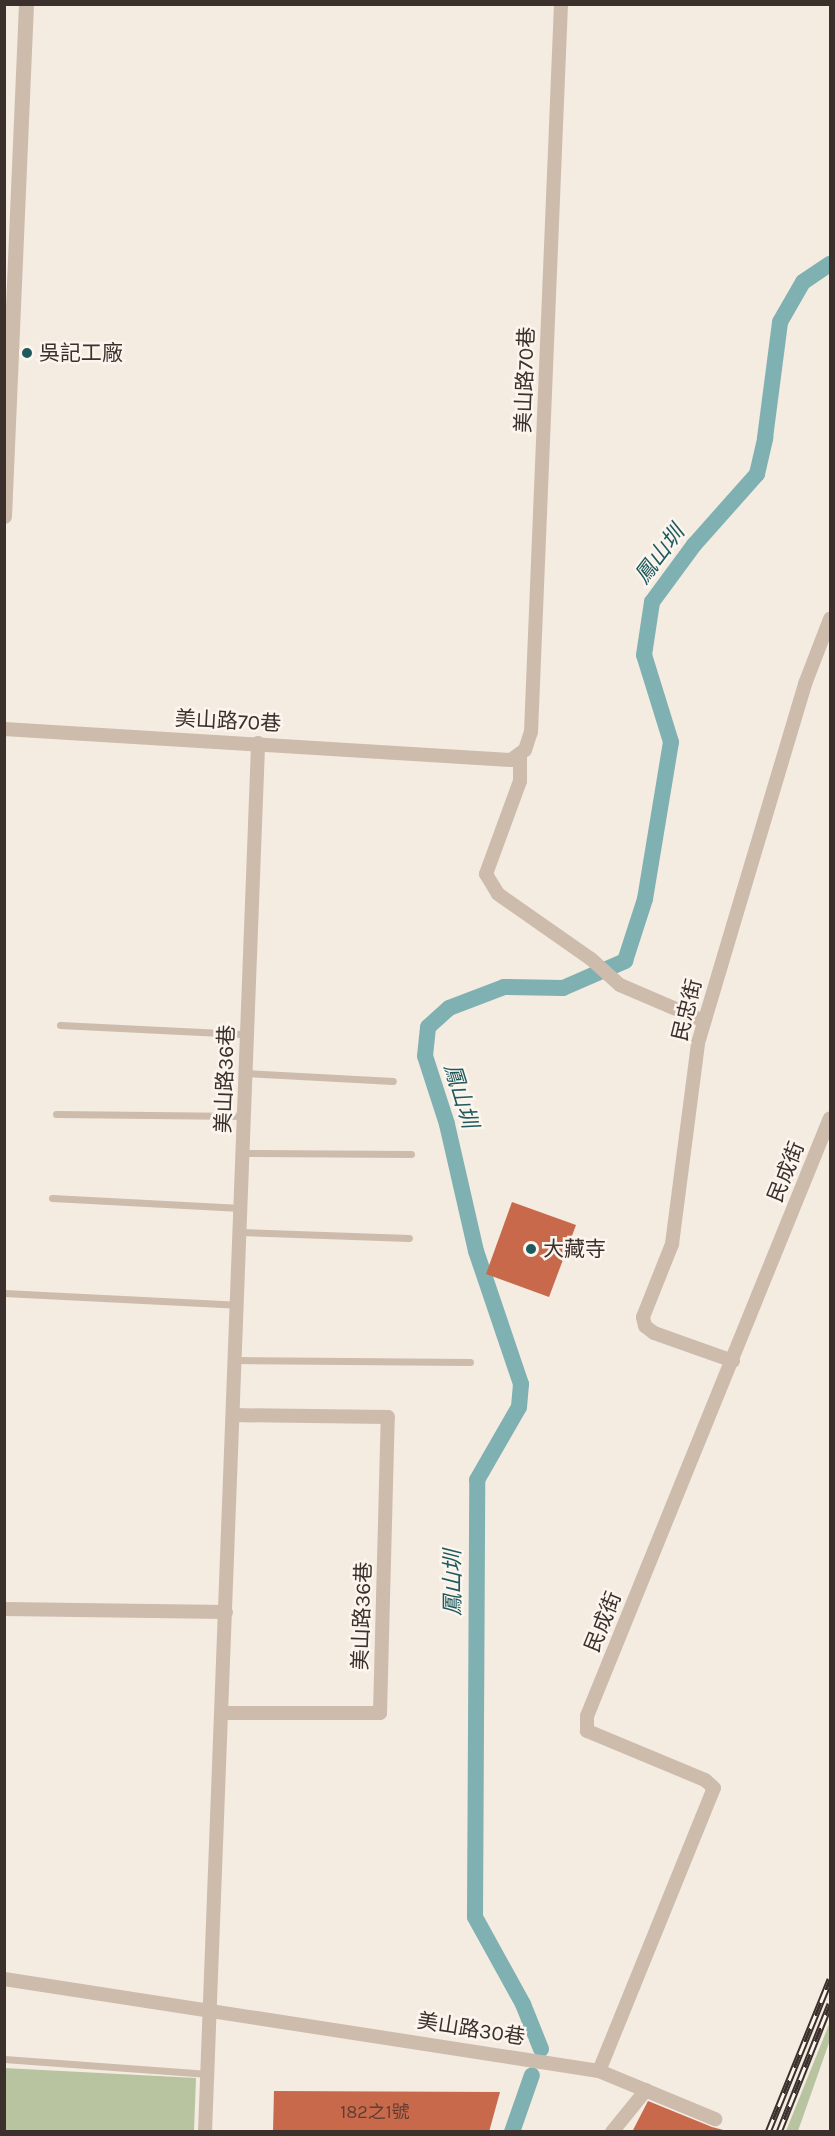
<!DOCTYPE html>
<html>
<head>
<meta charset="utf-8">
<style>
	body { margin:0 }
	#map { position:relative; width:835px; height:2136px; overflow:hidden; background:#f4ebe1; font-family:Karla,"Noto Sans TC",sans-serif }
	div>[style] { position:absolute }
	.green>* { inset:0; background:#b8c4a0 }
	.canal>* { height:16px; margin:-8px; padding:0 8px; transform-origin:8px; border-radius:8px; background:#7fb0b2 }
	.building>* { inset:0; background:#c8694b }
	.service>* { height:7px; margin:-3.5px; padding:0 3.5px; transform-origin:3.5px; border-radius:3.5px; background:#cdbbac }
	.minor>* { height:14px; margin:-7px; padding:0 7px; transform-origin:7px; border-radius:7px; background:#cdbbac }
	.tertiary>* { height:15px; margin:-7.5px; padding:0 7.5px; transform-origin:7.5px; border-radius:7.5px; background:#cdbbac }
	.rail>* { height:7px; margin-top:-3.5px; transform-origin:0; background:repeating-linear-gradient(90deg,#fbf5ee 0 14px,#3b302b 0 28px); box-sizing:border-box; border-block:2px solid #3b302b }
	.dots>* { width:16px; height:16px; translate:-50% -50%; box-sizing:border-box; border:3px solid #fbf5ee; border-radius:50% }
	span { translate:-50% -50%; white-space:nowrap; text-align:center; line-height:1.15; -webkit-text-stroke:5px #fbf5ee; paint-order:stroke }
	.number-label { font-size:18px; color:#5e3e33 }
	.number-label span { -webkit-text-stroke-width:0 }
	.poi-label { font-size:21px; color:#3b302b }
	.left { translate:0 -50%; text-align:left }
	.street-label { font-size:21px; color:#3b302b }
	.water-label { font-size:22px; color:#1f5a5e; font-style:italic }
	.frame { position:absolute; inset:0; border:6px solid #3b302b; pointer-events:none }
</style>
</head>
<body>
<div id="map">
	<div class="green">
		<div style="clip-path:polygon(830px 2022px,830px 2040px,798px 2131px,786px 2131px)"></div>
		<div style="clip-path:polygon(4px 2068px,196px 2078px,194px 2131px,5px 2131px)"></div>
	</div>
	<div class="canal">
		<div style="left:541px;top:2049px;width:48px;rotate:-111.8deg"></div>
		<div style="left:523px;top:2004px;width:99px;rotate:-118.9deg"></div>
		<div style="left:475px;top:1917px;width:437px;rotate:-89.7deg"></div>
		<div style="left:477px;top:1480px;width:84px;rotate:-60.1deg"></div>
		<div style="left:519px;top:1407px;width:23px;rotate:-85deg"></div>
		<div style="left:521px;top:1384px;width:140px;rotate:-108.7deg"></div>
		<div style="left:476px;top:1251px;width:130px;rotate:-102.9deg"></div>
		<div style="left:447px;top:1124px;width:71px;rotate:-107.9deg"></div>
		<div style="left:425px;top:1056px;width:29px;rotate:-84deg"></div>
		<div style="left:428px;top:1027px;width:28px;rotate:-42deg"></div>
		<div style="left:449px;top:1008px;width:59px;rotate:-20.9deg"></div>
		<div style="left:504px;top:987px;width:59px;rotate:1deg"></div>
		<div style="left:563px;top:988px;width:68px;rotate:-23.5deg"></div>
		<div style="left:625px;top:961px;width:65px;rotate:-72.1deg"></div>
		<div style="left:645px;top:899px;width:159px;rotate:-80.6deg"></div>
		<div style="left:671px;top:742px;width:91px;rotate:-107.2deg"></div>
		<div style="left:644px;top:655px;width:54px;rotate:-81.4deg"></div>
		<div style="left:652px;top:602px;width:71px;rotate:-53.6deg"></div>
		<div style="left:694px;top:545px;width:95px;rotate:-48.4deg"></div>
		<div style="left:757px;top:474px;width:37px;rotate:-77deg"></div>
		<div style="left:765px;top:438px;width:117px;rotate:-82.6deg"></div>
		<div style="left:780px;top:322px;width:46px;rotate:-60.1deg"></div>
		<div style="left:803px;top:282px;width:32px;rotate:-34deg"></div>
		<div style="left:512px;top:2132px;width:60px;rotate:-70.7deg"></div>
	</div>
	<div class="building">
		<div style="clip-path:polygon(512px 1202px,576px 1225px,549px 1297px,486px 1274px)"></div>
		<div style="clip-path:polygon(274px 2091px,500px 2092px,489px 2132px,273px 2132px)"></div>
		<div style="clip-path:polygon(648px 2101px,712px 2127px,731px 2132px,632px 2132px)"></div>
	</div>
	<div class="service">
		<div style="left:60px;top:1025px;width:187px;rotate:2.8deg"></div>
		<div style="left:246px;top:1073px;width:147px;rotate:3.1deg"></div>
		<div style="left:56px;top:1114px;width:188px;rotate:0.6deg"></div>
		<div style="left:243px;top:1153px;width:168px;rotate:0.3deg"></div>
		<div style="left:52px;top:1198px;width:189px;rotate:3deg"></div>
		<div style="left:240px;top:1232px;width:169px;rotate:2deg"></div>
		<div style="left:4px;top:1293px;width:233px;rotate:2.9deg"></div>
		<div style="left:235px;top:1360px;width:235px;rotate:0.5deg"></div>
		<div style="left:4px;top:2059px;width:205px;rotate:4.2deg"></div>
	</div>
	<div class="minor">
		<div style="left:4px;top:729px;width:508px;rotate:3.5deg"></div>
		<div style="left:511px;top:760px;width:17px;rotate:-36deg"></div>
		<div style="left:525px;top:750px;width:19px;rotate:-72deg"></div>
		<div style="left:531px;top:732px;width:729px;rotate:-87.64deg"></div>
		<div style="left:520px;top:754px;width:27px;rotate:90deg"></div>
		<div style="left:520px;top:781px;width:99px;rotate:110.1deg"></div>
		<div style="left:486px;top:874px;width:23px;rotate:59deg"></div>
		<div style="left:498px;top:894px;width:113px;rotate:35deg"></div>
		<div style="left:591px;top:959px;width:39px;rotate:42deg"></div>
		<div style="left:620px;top:985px;width:91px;rotate:23.2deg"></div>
		<div style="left:733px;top:1361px;width:84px;rotate:-160.5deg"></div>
		<div style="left:654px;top:1333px;width:11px;rotate:-142deg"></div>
		<div style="left:645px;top:1326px;width:9px;rotate:-103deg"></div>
		<div style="left:643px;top:1317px;width:79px;rotate:-68.3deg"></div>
		<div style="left:672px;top:1244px;width:203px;rotate:-82.6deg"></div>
		<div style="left:698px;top:1043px;width:375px;rotate:-73.4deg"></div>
		<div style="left:805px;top:684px;width:70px;rotate:-69deg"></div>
		<div style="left:4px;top:1609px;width:222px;rotate:0.8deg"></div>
		<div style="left:222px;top:1713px;width:158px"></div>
		<div style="left:380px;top:1713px;width:296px;rotate:-88.5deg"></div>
		<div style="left:388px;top:1417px;width:155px;rotate:-179.3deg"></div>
		<div style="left:4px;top:1979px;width:602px;rotate:8.79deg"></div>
		<div style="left:599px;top:2071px;width:126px;rotate:22.5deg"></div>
		<div style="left:599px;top:2071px;width:305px;rotate:-67.9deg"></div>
		<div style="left:714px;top:1788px;width:12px;rotate:-138deg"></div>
		<div style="left:705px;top:1780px;width:128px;rotate:-157.4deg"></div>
		<div style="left:587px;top:1731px;width:15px;rotate:-90deg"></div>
		<div style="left:587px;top:1716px;width:645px;rotate:-67.89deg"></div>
		<div style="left:205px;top:2132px;width:1390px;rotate:-87.81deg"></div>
		<div style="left:612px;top:2132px;width:54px;rotate:-51deg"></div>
	</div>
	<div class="tertiary">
		<div style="left:4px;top:516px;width:512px;rotate:-87.54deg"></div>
	</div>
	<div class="rail">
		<div style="left:768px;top:2132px;width:165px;rotate:-67.9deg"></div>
		<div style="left:779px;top:2132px;width:138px;rotate:-68.3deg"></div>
	</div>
	<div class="dots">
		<div style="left:27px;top:353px;background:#1f5a5e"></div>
		<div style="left:531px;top:1249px;background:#1f5a5e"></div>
	</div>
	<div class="number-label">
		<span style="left:375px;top:2112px">182之1號</span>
	</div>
	<div class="poi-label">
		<span class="left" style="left:39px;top:353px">吳記工廠</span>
		<span class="left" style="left:543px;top:1249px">大藏寺</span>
	</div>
	<div class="street-label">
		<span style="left:525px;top:380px;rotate:-88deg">美山路70巷</span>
		<span style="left:228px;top:721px;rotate:3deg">美山路70巷</span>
		<span style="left:687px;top:1010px;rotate:-76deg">民忠街</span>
		<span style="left:225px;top:1079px;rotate:-88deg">美山路36巷</span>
		<span style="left:786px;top:1172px;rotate:-68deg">民成街</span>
		<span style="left:362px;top:1616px;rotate:-88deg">美山路36巷</span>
		<span style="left:603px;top:1622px;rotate:-68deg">民成街</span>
		<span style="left:471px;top:2029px;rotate:9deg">美山路30巷</span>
	</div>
	<div class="water-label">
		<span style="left:660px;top:555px;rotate:-53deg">鳳山圳</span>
		<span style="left:460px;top:1096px;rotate:73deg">鳳山圳</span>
		<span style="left:454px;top:1583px;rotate:-90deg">鳳山圳</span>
	</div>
	<div class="frame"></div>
</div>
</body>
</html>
